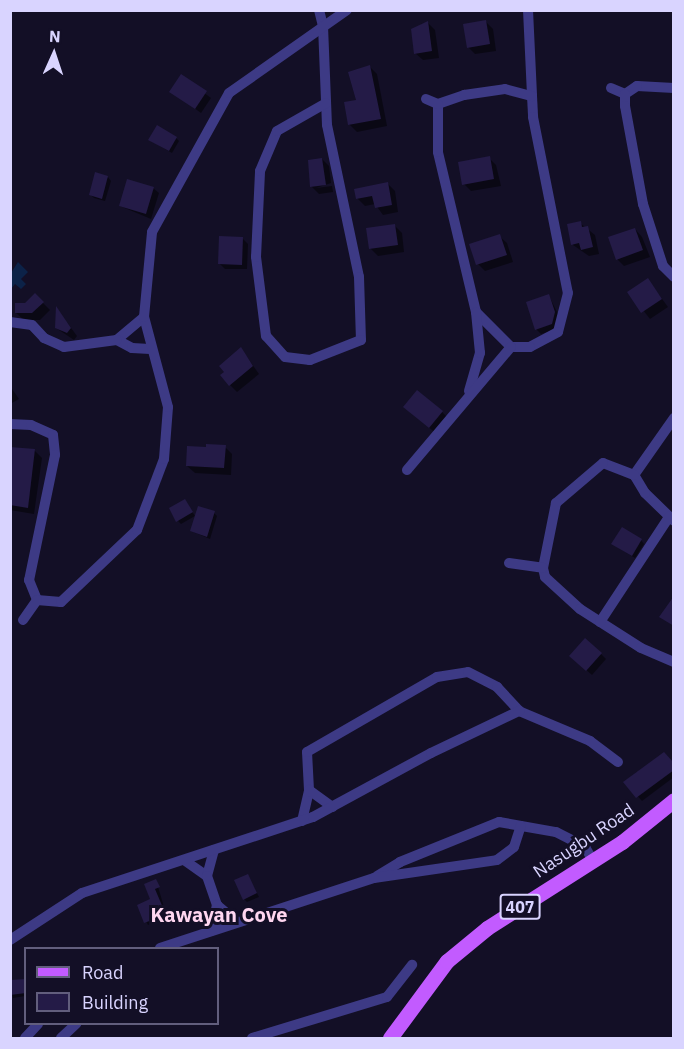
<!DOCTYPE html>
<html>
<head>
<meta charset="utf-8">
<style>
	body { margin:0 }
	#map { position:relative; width:684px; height:1049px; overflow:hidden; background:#130f26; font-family:"IBM Plex Sans",sans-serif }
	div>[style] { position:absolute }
	.water>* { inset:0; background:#0c2248 }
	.shadow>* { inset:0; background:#0007 }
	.building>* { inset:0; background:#241b47 }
	.street>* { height:10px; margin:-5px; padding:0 5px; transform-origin:5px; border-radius:5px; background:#3d3a85 }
	.primary>* { height:15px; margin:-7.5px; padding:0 7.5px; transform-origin:7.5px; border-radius:7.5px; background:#c25bff }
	span { translate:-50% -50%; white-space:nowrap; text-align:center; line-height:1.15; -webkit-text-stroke:6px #130f26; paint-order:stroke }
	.shield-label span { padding:2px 4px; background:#130f26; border:2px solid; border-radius:4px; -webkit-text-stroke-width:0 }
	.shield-label { font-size:16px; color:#d9d4ff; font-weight:700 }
	.street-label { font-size:18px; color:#d9d4ff }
	.neighbourhood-label { font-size:20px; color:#ffd6f0; font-weight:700 }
	.frame { position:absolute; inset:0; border:12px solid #d9d4ff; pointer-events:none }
	.legend { position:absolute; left:24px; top:947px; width:195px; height:78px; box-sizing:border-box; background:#130f26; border:2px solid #625e7d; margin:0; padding:8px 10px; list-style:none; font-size:18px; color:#d9d4ff }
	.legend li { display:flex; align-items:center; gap:12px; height:30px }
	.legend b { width:30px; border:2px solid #625e7d }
	.north { position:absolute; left:24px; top:24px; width:60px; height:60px; -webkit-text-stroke:4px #130f26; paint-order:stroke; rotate:3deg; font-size:16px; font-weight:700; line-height:24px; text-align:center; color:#d9d4ff }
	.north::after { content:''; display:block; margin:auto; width:21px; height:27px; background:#d9d4ff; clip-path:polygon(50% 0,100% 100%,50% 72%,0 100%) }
</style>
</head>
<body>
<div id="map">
	<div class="water">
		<div style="clip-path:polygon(18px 262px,28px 272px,21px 279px,26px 284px,21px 289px,15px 284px,11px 289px,11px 273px)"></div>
	</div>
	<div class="shadow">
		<div style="clip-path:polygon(486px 22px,493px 29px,496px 51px,475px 54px,468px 47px)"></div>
		<div style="clip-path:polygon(428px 23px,435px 30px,439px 58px,423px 60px,415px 53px,421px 24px)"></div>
		<div style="clip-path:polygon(370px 67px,377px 74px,387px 126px,357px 132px,349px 124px)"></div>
		<div style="clip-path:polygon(181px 76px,211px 98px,201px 113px,171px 91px)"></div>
		<div style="clip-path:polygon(176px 138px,179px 141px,172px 153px,153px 142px)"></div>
		<div style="clip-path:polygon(489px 158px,496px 165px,501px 186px,471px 191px,464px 184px)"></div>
		<div style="clip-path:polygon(322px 159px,329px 166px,331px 183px,316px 188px,332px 186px,333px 192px,319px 194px,311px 186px)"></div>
		<div style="clip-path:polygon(108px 177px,111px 181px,105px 201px,94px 198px,91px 195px)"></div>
		<div style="clip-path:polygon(388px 184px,395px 191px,398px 212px,383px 215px,375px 204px,365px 206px,357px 198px)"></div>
		<div style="clip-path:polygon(153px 188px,159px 193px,151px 219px,120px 206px)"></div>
		<div style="clip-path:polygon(580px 223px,595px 235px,599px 254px,589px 256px,573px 245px)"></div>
		<div style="clip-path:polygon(394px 225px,402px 233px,404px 252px,378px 256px,370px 248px)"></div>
		<div style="clip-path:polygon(635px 229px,642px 237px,650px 257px,624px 266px,617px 259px)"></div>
		<div style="clip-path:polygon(499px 236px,507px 243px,513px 262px,485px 271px,478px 264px)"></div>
		<div style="clip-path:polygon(243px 239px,248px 244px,247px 269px,225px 269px,219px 263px)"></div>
		<div style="clip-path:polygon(648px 280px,668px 307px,650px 319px,629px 292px)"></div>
		<div style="clip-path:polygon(35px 295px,50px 310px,40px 320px,24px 320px,16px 313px)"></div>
		<div style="clip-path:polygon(549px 296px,560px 318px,557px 329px,541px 334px,536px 329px)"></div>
		<div style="clip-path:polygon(57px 309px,77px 336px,74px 340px,56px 328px)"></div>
		<div style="clip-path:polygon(241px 349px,259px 374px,237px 392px,230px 385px)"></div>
		<div style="clip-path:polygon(10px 386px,19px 399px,10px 404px)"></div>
		<div style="clip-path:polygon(442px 412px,449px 419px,437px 434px,412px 414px)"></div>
		<div style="clip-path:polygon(225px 447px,232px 454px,231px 475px,195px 473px,187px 466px)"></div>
		<div style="clip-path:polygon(10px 449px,34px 450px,42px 458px,34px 514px,10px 510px)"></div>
		<div style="clip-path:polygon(185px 501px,195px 516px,181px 524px,178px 521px)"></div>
		<div style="clip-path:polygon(214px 513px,217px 516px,210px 539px,191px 531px)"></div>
		<div style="clip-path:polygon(641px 540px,644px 544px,635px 558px,617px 547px)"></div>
		<div style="clip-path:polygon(601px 654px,606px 659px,592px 675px,576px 661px)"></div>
		<div style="clip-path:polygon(674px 764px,674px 777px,642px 801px,625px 782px,637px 772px)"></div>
		<div style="clip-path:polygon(248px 876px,259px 897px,247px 902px,244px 899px)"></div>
		<div style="clip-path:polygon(156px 880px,167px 917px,148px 925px,138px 906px,152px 900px)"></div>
		<div style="clip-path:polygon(10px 982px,24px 984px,25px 996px,13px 998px)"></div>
	</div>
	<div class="building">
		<div style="clip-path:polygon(486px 20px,490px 44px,467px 48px,463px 24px)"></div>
		<div style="clip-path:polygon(428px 21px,432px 51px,414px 54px,411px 29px)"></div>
		<div style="clip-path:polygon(370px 65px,381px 119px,348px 125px,344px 102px,356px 100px,348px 72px)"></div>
		<div style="clip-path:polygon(181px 74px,207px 91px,195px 109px,169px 92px)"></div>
		<div style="clip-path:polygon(157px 125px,177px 137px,169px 151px,148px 140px)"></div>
		<div style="clip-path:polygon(490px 156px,494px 179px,462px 185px,458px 162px)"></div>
		<div style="clip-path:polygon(322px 158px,326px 185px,310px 187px,308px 160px)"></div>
		<div style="clip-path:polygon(95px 172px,108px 176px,102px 199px,89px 195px)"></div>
		<div style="clip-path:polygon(127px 179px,154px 187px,146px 214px,119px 206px)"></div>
		<div style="clip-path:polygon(388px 182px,392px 205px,375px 208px,372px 196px,356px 199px,354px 189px)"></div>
		<div style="clip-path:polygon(581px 221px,582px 227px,588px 226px,593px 247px,581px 250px,579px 243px,571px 245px,567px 224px)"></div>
		<div style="clip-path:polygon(395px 224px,398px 245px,369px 249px,366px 228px)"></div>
		<div style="clip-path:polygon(635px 228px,643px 250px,616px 260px,608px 237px)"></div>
		<div style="clip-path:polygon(500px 234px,507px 255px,476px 265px,469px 244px)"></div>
		<div style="clip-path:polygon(219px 236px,243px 237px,242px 265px,218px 264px)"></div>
		<div style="clip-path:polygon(648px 278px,662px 299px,641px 313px,627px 292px)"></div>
		<div style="clip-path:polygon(35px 293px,44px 302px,32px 313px,15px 313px,15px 303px,25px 303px)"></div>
		<div style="clip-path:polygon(549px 294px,555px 312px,552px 324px,535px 330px,526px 302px)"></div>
		<div style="clip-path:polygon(56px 306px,71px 328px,67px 333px,55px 328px)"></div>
		<div style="clip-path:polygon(241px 347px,253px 366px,229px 386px,220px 375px,224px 372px,219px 366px)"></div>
		<div style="clip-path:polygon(417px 390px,443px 411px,429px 428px,403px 407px)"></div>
		<div style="clip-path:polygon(206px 444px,226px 445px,224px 468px,186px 466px,187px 446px,206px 447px)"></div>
		<div style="clip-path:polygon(10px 447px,35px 449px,28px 508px,10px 505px)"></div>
		<div style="clip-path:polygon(185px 499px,193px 512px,176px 522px,169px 508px)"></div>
		<div style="clip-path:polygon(198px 506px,215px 511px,207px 537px,190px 531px)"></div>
		<div style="clip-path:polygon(622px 527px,642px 539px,632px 556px,611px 544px)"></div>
		<div style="clip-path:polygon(674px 596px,674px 626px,659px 617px)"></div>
		<div style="clip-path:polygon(585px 638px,602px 653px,586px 671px,569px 656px)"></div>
		<div style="clip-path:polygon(664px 752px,674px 763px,674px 770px,636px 798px,623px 782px)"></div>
		<div style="clip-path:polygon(248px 874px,257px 893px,243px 900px,234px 880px)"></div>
		<div style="clip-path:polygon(156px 879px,160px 887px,155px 889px,166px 915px,144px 923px,137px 905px,150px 899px,144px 884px)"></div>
		<div style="clip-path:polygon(26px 979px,26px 993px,10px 995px,10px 980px)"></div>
	</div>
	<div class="street">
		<div style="left:319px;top:10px;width:16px;rotate:76deg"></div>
		<div style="left:323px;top:26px;width:99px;rotate:87.7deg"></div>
		<div style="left:327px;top:125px;width:155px;rotate:78.1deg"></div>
		<div style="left:359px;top:277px;width:63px;rotate:88.2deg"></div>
		<div style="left:361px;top:340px;width:55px;rotate:158.6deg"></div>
		<div style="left:310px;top:360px;width:25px;rotate:-173deg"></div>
		<div style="left:285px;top:357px;width:28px;rotate:-132deg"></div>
		<div style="left:266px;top:336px;width:80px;rotate:-97.2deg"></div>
		<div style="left:256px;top:257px;width:86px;rotate:-87.3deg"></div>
		<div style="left:260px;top:171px;width:43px;rotate:-67deg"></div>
		<div style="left:277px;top:131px;width:56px;rotate:-29.7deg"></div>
		<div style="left:528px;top:10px;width:86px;rotate:87.3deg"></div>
		<div style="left:532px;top:96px;width:21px;rotate:87deg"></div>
		<div style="left:533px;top:117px;width:179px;rotate:78.8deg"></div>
		<div style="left:568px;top:293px;width:40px;rotate:104.4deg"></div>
		<div style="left:558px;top:332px;width:32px;rotate:152deg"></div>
		<div style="left:530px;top:347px;width:19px;rotate:180deg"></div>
		<div style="left:511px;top:347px;width:49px;rotate:-135deg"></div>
		<div style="left:476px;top:312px;width:164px;rotate:-103.4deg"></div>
		<div style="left:438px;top:152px;width:48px;rotate:-90deg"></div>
		<div style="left:438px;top:104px;width:28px;rotate:-19deg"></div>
		<div style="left:464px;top:95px;width:41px;rotate:-8.3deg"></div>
		<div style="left:505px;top:89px;width:28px;rotate:15deg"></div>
		<div style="left:611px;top:88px;width:15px;rotate:23deg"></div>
		<div style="left:674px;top:88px;width:37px;rotate:-177deg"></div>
		<div style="left:637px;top:86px;width:14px;rotate:146deg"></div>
		<div style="left:625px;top:94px;width:12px;rotate:90deg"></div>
		<div style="left:625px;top:106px;width:100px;rotate:79.6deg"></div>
		<div style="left:643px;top:204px;width:65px;rotate:72.1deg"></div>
		<div style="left:663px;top:266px;width:16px;rotate:45deg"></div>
		<div style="left:426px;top:99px;width:13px;rotate:23deg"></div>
		<div style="left:144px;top:317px;width:35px;rotate:140deg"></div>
		<div style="left:117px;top:340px;width:17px;rotate:28deg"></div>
		<div style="left:132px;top:348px;width:18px;rotate:3deg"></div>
		<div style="left:10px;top:322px;width:22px;rotate:8deg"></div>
		<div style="left:32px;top:325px;width:18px;rotate:47deg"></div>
		<div style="left:44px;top:338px;width:22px;rotate:24deg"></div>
		<div style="left:64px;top:347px;width:53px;rotate:-7.5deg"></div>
		<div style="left:469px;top:391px;width:40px;rotate:-74deg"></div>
		<div style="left:480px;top:353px;width:41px;rotate:-95.6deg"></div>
		<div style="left:10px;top:424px;width:21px;rotate:3deg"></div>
		<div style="left:31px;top:425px;width:24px;rotate:24deg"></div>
		<div style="left:53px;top:435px;width:20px;rotate:84deg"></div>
		<div style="left:55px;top:455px;width:128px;rotate:101.7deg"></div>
		<div style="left:29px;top:580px;width:22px;rotate:68deg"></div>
		<div style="left:37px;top:600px;width:24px;rotate:5deg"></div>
		<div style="left:61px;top:602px;width:105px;rotate:-43.5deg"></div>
		<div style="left:137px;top:530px;width:76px;rotate:-69.2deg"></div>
		<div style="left:164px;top:459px;width:52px;rotate:-85.6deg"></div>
		<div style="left:168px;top:407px;width:93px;rotate:-104.9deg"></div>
		<div style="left:144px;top:317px;width:85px;rotate:-84.6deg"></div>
		<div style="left:152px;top:232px;width:159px;rotate:-61deg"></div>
		<div style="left:229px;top:93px;width:144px;rotate:-35.1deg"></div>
		<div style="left:407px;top:470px;width:161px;rotate:-49.8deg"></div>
		<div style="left:634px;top:475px;width:70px;rotate:-54.9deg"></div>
		<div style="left:674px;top:521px;width:40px;rotate:-136deg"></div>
		<div style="left:645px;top:493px;width:21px;rotate:-121deg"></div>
		<div style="left:634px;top:475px;width:33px;rotate:-159deg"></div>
		<div style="left:603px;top:463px;width:62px;rotate:139.6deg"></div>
		<div style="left:556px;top:503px;width:66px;rotate:101.3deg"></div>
		<div style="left:543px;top:568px;width:9px;rotate:77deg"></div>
		<div style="left:545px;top:577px;width:47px;rotate:42.4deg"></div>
		<div style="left:580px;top:609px;width:72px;rotate:32.6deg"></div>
		<div style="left:641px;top:648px;width:36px;rotate:23deg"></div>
		<div style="left:509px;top:563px;width:34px;rotate:8deg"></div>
		<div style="left:23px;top:620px;width:24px;rotate:-55deg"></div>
		<div style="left:600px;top:622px;width:126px;rotate:-56.7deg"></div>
		<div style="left:309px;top:790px;width:38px;rotate:-93deg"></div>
		<div style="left:307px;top:752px;width:150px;rotate:-30deg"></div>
		<div style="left:437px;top:677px;width:31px;rotate:-9deg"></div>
		<div style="left:468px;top:672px;width:33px;rotate:27deg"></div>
		<div style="left:497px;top:687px;width:33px;rotate:47deg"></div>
		<div style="left:519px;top:711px;width:77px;rotate:22.9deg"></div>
		<div style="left:590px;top:741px;width:35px;rotate:37deg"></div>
		<div style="left:302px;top:821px;width:32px;rotate:-77deg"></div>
		<div style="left:309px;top:790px;width:29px;rotate:36deg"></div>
		<div style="left:184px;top:860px;width:28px;rotate:35deg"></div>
		<div style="left:207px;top:876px;width:27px;rotate:-75deg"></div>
		<div style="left:207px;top:876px;width:31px;rotate:71deg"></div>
		<div style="left:377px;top:876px;width:27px;rotate:-31deg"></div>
		<div style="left:400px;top:862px;width:107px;rotate:-22deg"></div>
		<div style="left:499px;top:822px;width:58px;rotate:10deg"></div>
		<div style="left:556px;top:832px;width:33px;rotate:27deg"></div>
		<div style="left:585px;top:847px;width:16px;rotate:60deg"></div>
		<div style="left:211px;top:931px;width:27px;rotate:-77deg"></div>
		<div style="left:217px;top:905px;width:26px;rotate:40deg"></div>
		<div style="left:10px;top:940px;width:86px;rotate:-33.1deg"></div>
		<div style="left:82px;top:893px;width:243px;rotate:-18.2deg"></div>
		<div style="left:313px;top:817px;width:134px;rotate:-28.5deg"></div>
		<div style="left:431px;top:753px;width:98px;rotate:-25.5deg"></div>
		<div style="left:160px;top:948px;width:225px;rotate:-18.1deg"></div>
		<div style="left:374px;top:878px;width:124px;rotate:-8.3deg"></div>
		<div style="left:497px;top:860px;width:21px;rotate:-37deg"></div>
		<div style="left:514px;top:847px;width:22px;rotate:-72deg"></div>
		<div style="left:25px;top:1038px;width:19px;rotate:-47deg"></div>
		<div style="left:61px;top:1038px;width:21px;rotate:-43deg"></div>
		<div style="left:252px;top:1038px;width:141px;rotate:-16.9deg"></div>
		<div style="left:387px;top:997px;width:41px;rotate:-52deg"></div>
	</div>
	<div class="primary">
		<div style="left:390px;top:1038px;width:96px;rotate:-53.5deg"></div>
		<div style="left:447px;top:961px;width:52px;rotate:-39.5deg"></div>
		<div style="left:487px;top:928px;width:160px;rotate:-32.5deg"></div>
		<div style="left:622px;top:842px;width:67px;rotate:-38.9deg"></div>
	</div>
	<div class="shield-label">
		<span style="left:520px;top:907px">407</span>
	</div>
	<div class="street-label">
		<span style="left:584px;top:841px;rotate:-34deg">Nasugbu Road</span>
	</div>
	<div class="neighbourhood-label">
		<span style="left:219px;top:914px">Kawayan Cove</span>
	</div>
	<div class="frame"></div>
	<ul class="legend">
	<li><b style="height:8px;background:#c25bff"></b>Road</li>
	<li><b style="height:16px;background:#241b47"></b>Building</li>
	</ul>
	<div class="north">N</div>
</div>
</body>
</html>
